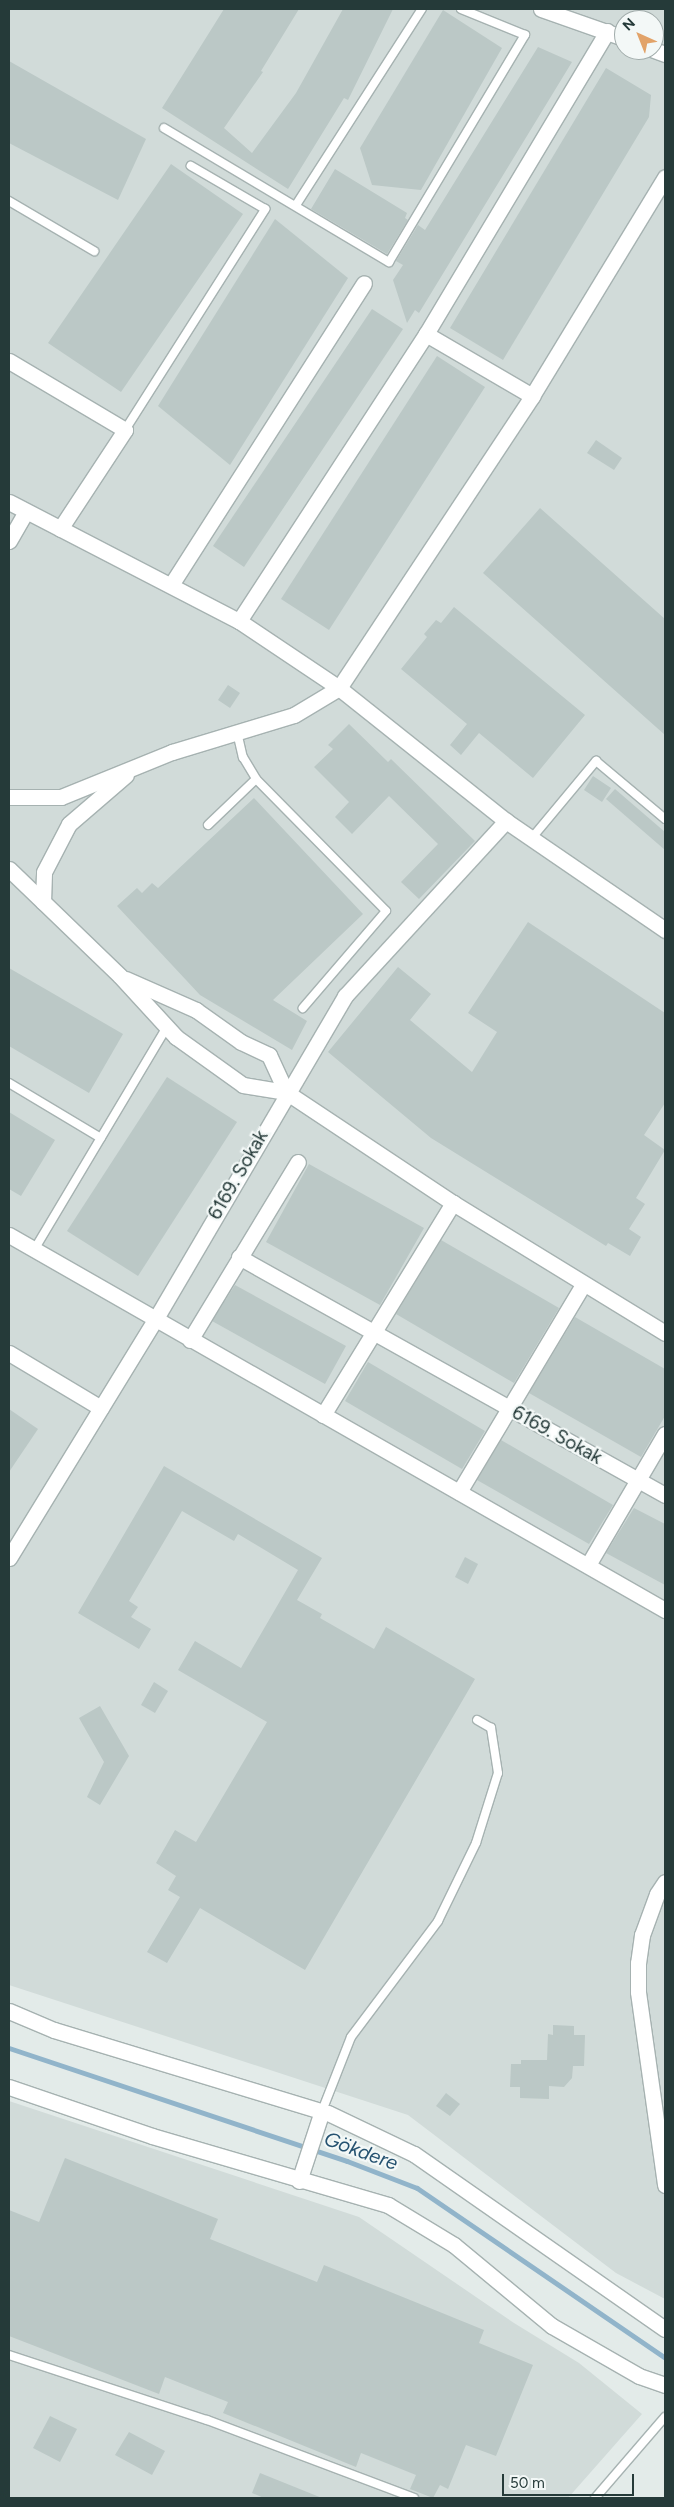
<!DOCTYPE html>
<html>
<head>
<meta charset="utf-8">
<style>
	body { margin:0 }
	#map { position:relative; width:674px; height:2507px; overflow:hidden; background:#e3ebe9; font-family:Figtree,sans-serif }
	div>[style] { position:absolute }
	.built>* { inset:0; background:#d1dbd9 }
	.stream>* { height:5px; margin:-2.5px; padding:0 2.5px; transform-origin:2.5px; border-radius:2.5px; background:#91b4ca }
	.building>* { inset:0; background:#bbc8c6 }
	.roads { filter:drop-shadow(1px 0 #a6b2b1) drop-shadow(-1px 0 #a6b2b1) drop-shadow(0 1px #a6b2b1) drop-shadow(0 -1px #a6b2b1) }
	.lane>* { height:8px; margin:-4px; padding:0 4px; transform-origin:4px; border-radius:4px; background:#fff }
	.street>* { height:15px; margin:-7.5px; padding:0 7.5px; transform-origin:7.5px; border-radius:7.5px; background:#fff }
	.secondary>* { height:15px; margin:-7.5px; padding:0 7.5px; transform-origin:7.5px; border-radius:7.5px; background:#fff }
	span { translate:-50% -50%; white-space:nowrap; text-align:center; line-height:1.15; -webkit-text-stroke:4.5px #f3f8f7; paint-order:stroke }
	.street-label { font-size:19px; color:#253a39 }
	.water-label { font-size:20px; color:#255270; font-style:italic }
	.frame { position:absolute; inset:0; border:10px solid #253a39; pointer-events:none }
	.north { position:absolute; left:614px; top:10px; width:50px; height:50px; box-sizing:border-box; background:#f3f8f7; border:1px solid #a1acab; border-radius:50%; rotate:316deg; font-size:14px; font-weight:700; line-height:20px; text-align:center; color:#253a39 }
	.north::after { content:''; display:block; margin:auto; width:18px; height:22px; background:#e2a369; clip-path:polygon(50% 0,100% 100%,50% 72%,0 100%) }
	.scale { position:absolute; left:502px; top:2474px; width:132px; height:22px; box-sizing:border-box; border:2px solid #253a39; border-top:0; padding-left:6px; font-size:15px; line-height:18px; white-space:nowrap; color:#253a39; -webkit-text-stroke:4px #f3f8f7; paint-order:stroke }
</style>
</head>
<body>
<div id="map">
	<div class="built">
		<div style="clip-path:polygon(evenodd,9px 9px,665px 9px,665px 2299px,616px 2273px,408px 2115px,9px 1985px,9px 9px,624px 20px,654px 20px,654px 50px,624px 50px,624px 20px)"></div>
		<div style="clip-path:polygon(9px 2101px,359px 2217px,514px 2323px,579px 2363px,642px 2414px,568px 2498px,9px 2498px)"></div>
	</div>
	<div class="stream">
		<div style="left:9px;top:2048px;width:356px;rotate:18.5deg"></div>
		<div style="left:347px;top:2161px;width:75px;rotate:21.1deg"></div>
		<div style="left:417px;top:2188px;width:301px;rotate:34.4deg"></div>
	</div>
	<div class="building">
		<div style="clip-path:polygon(224px 9px,299px 9px,261px 71px,263px 72px,224px 128px,252px 153px,296px 93px,343px 9px,393px 9px,348px 100px,344px 98px,288px 189px,162px 108px)"></div>
		<div style="clip-path:polygon(443px 10px,502px 48px,421px 190px,372px 185px,360px 148px)"></div>
		<div style="clip-path:polygon(538px 47px,572px 62px,419px 313px,415px 310px,407px 323px,393px 280px,403px 265px,396px 261px,418px 225px,425px 230px)"></div>
		<div style="clip-path:polygon(9px 61px,146px 139px,118px 200px,9px 143px)"></div>
		<div style="clip-path:polygon(606px 68px,651px 95px,649px 117px,503px 360px,450px 328px)"></div>
		<div style="clip-path:polygon(171px 164px,243px 214px,121px 392px,48px 343px)"></div>
		<div style="clip-path:polygon(335px 169px,407px 213px,405px 218px,408px 220px,387px 254px,311px 209px)"></div>
		<div style="clip-path:polygon(275px 219px,348px 278px,230px 465px,158px 406px)"></div>
		<div style="clip-path:polygon(372px 309px,403px 329px,244px 567px,213px 546px)"></div>
		<div style="clip-path:polygon(437px 356px,485px 387px,329px 630px,281px 599px)"></div>
		<div style="clip-path:polygon(596px 440px,622px 458px,614px 470px,587px 453px)"></div>
		<div style="clip-path:polygon(540px 508px,665px 619px,665px 735px,483px 573px)"></div>
		<div style="clip-path:polygon(454px 607px,585px 715px,533px 778px,479px 733px,461px 755px,450px 745px,467px 724px,401px 669px,427px 637px,424px 634px,436px 620px,441px 623px)"></div>
		<div style="clip-path:polygon(228px 685px,240px 693px,230px 708px,218px 700px)"></div>
		<div style="clip-path:polygon(349px 724px,388px 762px,391px 759px,475px 841px,419px 899px,401px 882px,438px 844px,389px 796px,352px 834px,335px 817px,349px 802px,314px 767px,333px 749px,328px 745px)"></div>
		<div style="clip-path:polygon(593px 776px,611px 788px,602px 802px,584px 790px)"></div>
		<div style="clip-path:polygon(615px 789px,665px 832px,665px 850px,606px 799px)"></div>
		<div style="clip-path:polygon(254px 798px,363px 914px,273px 1000px,307px 1021px,292px 1050px,200px 995px,117px 906px,137px 888px,142px 893px,152px 883px,158px 888px)"></div>
		<div style="clip-path:polygon(528px 922px,665px 1013px,665px 1103px,644px 1135px,665px 1150px,636px 1198px,645px 1204px,629px 1229px,641px 1237px,630px 1256px,608px 1243px,606px 1246px,431px 1138px,328px 1052px,398px 967px,431px 994px,410px 1020px,472px 1072px,497px 1032px,468px 1013px)"></div>
		<div style="clip-path:polygon(9px 968px,123px 1034px,89px 1093px,9px 1046px)"></div>
		<div style="clip-path:polygon(167px 1077px,237px 1122px,138px 1276px,67px 1231px)"></div>
		<div style="clip-path:polygon(9px 1112px,55px 1140px,21px 1196px,9px 1189px)"></div>
		<div style="clip-path:polygon(309px 1164px,424px 1228px,380px 1305px,266px 1242px)"></div>
		<div style="clip-path:polygon(441px 1240px,559px 1308px,514px 1383px,396px 1314px)"></div>
		<div style="clip-path:polygon(235px 1285px,346px 1346px,325px 1384px,212px 1321px)"></div>
		<div style="clip-path:polygon(575px 1317px,665px 1369px,665px 1416px,641px 1457px,529px 1393px)"></div>
		<div style="clip-path:polygon(368px 1362px,485px 1431px,462px 1469px,345px 1401px)"></div>
		<div style="clip-path:polygon(9px 1409px,38px 1429px,9px 1472px)"></div>
		<div style="clip-path:polygon(501px 1440px,613px 1505px,589px 1544px,477px 1480px)"></div>
		<div style="clip-path:polygon(164px 1466px,322px 1558px,297px 1600px,322px 1614px,320px 1618px,374px 1649px,386px 1627px,475px 1679px,305px 1970px,200px 1908px,167px 1963px,147px 1952px,180px 1897px,168px 1890px,176px 1876px,156px 1863px,175px 1830px,196px 1842px,267px 1722px,178px 1670px,195px 1641px,241px 1668px,298px 1570px,238px 1534px,234px 1541px,182px 1511px,129px 1601px,138px 1607px,131px 1617px,151px 1629px,139px 1649px,78px 1613px)"></div>
		<div style="clip-path:polygon(634px 1508px,665px 1524px,665px 1585px,606px 1553px)"></div>
		<div style="clip-path:polygon(465px 1557px,478px 1564px,468px 1584px,455px 1577px)"></div>
		<div style="clip-path:polygon(154px 1682px,168px 1691px,155px 1713px,141px 1705px)"></div>
		<div style="clip-path:polygon(100px 1706px,129px 1756px,100px 1805px,87px 1797px,104px 1762px,79px 1718px)"></div>
		<div style="clip-path:polygon(553px 2025px,574px 2026px,574px 2035px,585px 2035px,584px 2066px,573px 2066px,572px 2078px,564px 2087px,549px 2086px,549px 2099px,520px 2098px,520px 2087px,510px 2087px,511px 2064px,521px 2064px,521px 2060px,547px 2060px,548px 2034px,553px 2035px)"></div>
		<div style="clip-path:polygon(446px 2093px,460px 2104px,450px 2116px,436px 2106px)"></div>
		<div style="clip-path:polygon(65px 2158px,218px 2219px,210px 2239px,317px 2282px,324px 2265px,484px 2330px,479px 2343px,533px 2365px,496px 2456px,466px 2445px,448px 2489px,440px 2485px,433px 2498px,410px 2489px,416px 2475px,361px 2453px,356px 2467px,223px 2413px,228px 2402px,165px 2377px,159px 2394px,9px 2336px,9px 2210px,39px 2222px)"></div>
		<div style="clip-path:polygon(50px 2416px,77px 2429px,60px 2462px,33px 2448px)"></div>
		<div style="clip-path:polygon(129px 2432px,165px 2451px,152px 2475px,115px 2455px)"></div>
		<div style="clip-path:polygon(260px 2473px,322px 2498px,264px 2498px,252px 2493px)"></div>
	</div>
	<div class="roads">
		<div class="lane">
			<div style="left:164px;top:128px;width:262px;rotate:30.8deg"></div>
			<div style="left:389px;top:262px;width:265px;rotate:-59.1deg"></div>
			<div style="left:525px;top:35px;width:69px;rotate:-157.9deg"></div>
			<div style="left:9px;top:201px;width:99px;rotate:30.5deg"></div>
			<div style="left:296px;top:205px;width:233px;rotate:-57.3deg"></div>
			<div style="left:125px;top:430px;width:262px;rotate:-57.6deg"></div>
			<div style="left:265px;top:209px;width:86px;rotate:-149.8deg"></div>
			<div style="left:237px;top:732px;width:26px;rotate:77deg"></div>
			<div style="left:243px;top:757px;width:26px;rotate:59deg"></div>
			<div style="left:256px;top:779px;width:185px;rotate:45.4deg"></div>
			<div style="left:386px;top:911px;width:128px;rotate:130.6deg"></div>
			<div style="left:208px;top:825px;width:66px;rotate:-43.8deg"></div>
			<div style="left:531px;top:839px;width:102px;rotate:-50.2deg"></div>
			<div style="left:596px;top:761px;width:90px;rotate:40deg"></div>
			<div style="left:9px;top:1083px;width:107px;rotate:30.9deg"></div>
			<div style="left:34px;top:1250px;width:260px;rotate:-59.2deg"></div>
			<div style="left:322px;top:2111px;width:79px;rotate:-68.6deg"></div>
			<div style="left:351px;top:2037px;width:145px;rotate:-53.1deg"></div>
			<div style="left:438px;top:1921px;width:87px;rotate:-64deg"></div>
			<div style="left:476px;top:1843px;width:73px;rotate:-72.6deg"></div>
			<div style="left:498px;top:1773px;width:46px;rotate:-98.8deg"></div>
			<div style="left:491px;top:1728px;width:16px;rotate:-150deg"></div>
			<div style="left:9px;top:2355px;width:208px;rotate:18.2deg"></div>
			<div style="left:207px;top:2420px;width:221px;rotate:20.6deg"></div>
			<div style="left:595px;top:2498px;width:107px;rotate:-49.2deg"></div>
		</div>
		<div class="street">
			<div style="left:426px;top:334px;width:123px;rotate:30.3deg"></div>
			<div style="left:9px;top:361px;width:135px;rotate:30.7deg"></div>
			<div style="left:125px;top:430px;width:118px;rotate:123.3deg"></div>
			<div style="left:9px;top:502px;width:259px;rotate:27.4deg"></div>
			<div style="left:239px;top:621px;width:120px;rotate:33.8deg"></div>
			<div style="left:339px;top:688px;width:213px;rotate:38.5deg"></div>
			<div style="left:506px;top:821px;width:193px;rotate:34.4deg"></div>
			<div style="left:9px;top:541px;width:34px;rotate:-60deg"></div>
			<div style="left:171px;top:585px;width:358px;rotate:-57.4deg"></div>
			<div style="left:239px;top:621px;width:343px;rotate:-56.9deg"></div>
			<div style="left:426px;top:334px;width:353px;rotate:-59.1deg"></div>
			<div style="left:9px;top:797px;width:52px"></div>
			<div style="left:61px;top:797px;width:120px;rotate:-22.1deg"></div>
			<div style="left:172px;top:752px;width:127px;rotate:-16.9deg"></div>
			<div style="left:294px;top:715px;width:52px;rotate:-31deg"></div>
			<div style="left:339px;top:688px;width:350px;rotate:-56.5deg"></div>
			<div style="left:532px;top:396px;width:256px;rotate:-58.7deg"></div>
			<div style="left:9px;top:869px;width:154px;rotate:43.9deg"></div>
			<div style="left:120px;top:976px;width:83px;rotate:47.4deg"></div>
			<div style="left:176px;top:1037px;width:82px;rotate:35.6deg"></div>
			<div style="left:243px;top:1085px;width:44px;rotate:9.2deg"></div>
			<div style="left:286px;top:1092px;width:201px;rotate:33.6deg"></div>
			<div style="left:453px;top:1203px;width:249px;rotate:31.5deg"></div>
			<div style="left:43px;top:902px;width:30px;rotate:-88deg"></div>
			<div style="left:44px;top:872px;width:54px;rotate:-62.5deg"></div>
			<div style="left:69px;top:824px;width:75px;rotate:-40.7deg"></div>
			<div style="left:126px;top:979px;width:77px;rotate:23.9deg"></div>
			<div style="left:196px;top:1010px;width:55px;rotate:35.4deg"></div>
			<div style="left:241px;top:1042px;width:31px;rotate:25deg"></div>
			<div style="left:269px;top:1055px;width:41px;rotate:65.3deg"></div>
			<div style="left:9px;top:1235px;width:756px;rotate:29.75deg"></div>
			<div style="left:239px;top:1257px;width:488px;rotate:29.2deg"></div>
			<div style="left:190px;top:1340px;width:208px;rotate:-58.8deg"></div>
			<div style="left:9px;top:1353px;width:107px;rotate:30.9deg"></div>
			<div style="left:323px;top:1415px;width:249px;rotate:-58.5deg"></div>
			<div style="left:459px;top:1492px;width:241px;rotate:-59.1deg"></div>
			<div style="left:9px;top:1558px;width:279px;rotate:-58.5deg"></div>
			<div style="left:155px;top:1320px;width:376px;rotate:-59.6deg"></div>
			<div style="left:345px;top:996px;width:238px;rotate:-47.4deg"></div>
			<div style="left:588px;top:1565px;width:152px;rotate:-59.6deg"></div>
			<div style="left:665px;top:1882px;width:14px;rotate:124deg"></div>
			<div style="left:657px;top:1894px;width:44px;rotate:110.1deg"></div>
			<div style="left:642px;top:1935px;width:28px;rotate:98deg"></div>
			<div style="left:638px;top:1963px;width:29px;rotate:90deg"></div>
			<div style="left:638px;top:1992px;width:195px;rotate:82deg"></div>
			<div style="left:9px;top:2011px;width:49px;rotate:22.9deg"></div>
			<div style="left:54px;top:2030px;width:286px;rotate:16.9deg"></div>
			<div style="left:328px;top:2113px;width:95px;rotate:25.5deg"></div>
			<div style="left:414px;top:2154px;width:306px;rotate:34.9deg"></div>
			<div style="left:299px;top:2181px;width:74px;rotate:-71.8deg"></div>
		</div>
		<div class="secondary">
			<div style="left:541px;top:9px;width:88px;rotate:19.3deg"></div>
			<div style="left:654px;top:50px;width:12px;rotate:20deg"></div>
			<div style="left:9px;top:2087px;width:151px;rotate:18.9deg"></div>
			<div style="left:152px;top:2136px;width:246px;rotate:16.3deg"></div>
			<div style="left:388px;top:2205px;width:77px;rotate:31.2deg"></div>
			<div style="left:454px;top:2245px;width:127px;rotate:39.6deg"></div>
			<div style="left:552px;top:2326px;width:100px;rotate:29.9deg"></div>
			<div style="left:639px;top:2376px;width:28px;rotate:19deg"></div>
		</div>
	</div>
	<div class="street-label">
		<span style="left:238px;top:1175px;rotate:-60deg">6169. Sokak</span>
		<span style="left:557px;top:1435px;rotate:29deg">6169. Sokak</span>
	</div>
	<div class="water-label">
		<span style="left:361px;top:2151px;rotate:20deg">Gökdere</span>
	</div>
	<div class="frame"></div>
	<div class="north">N</div>
	<div class="scale">50 m</div>
</div>
</body>
</html>
